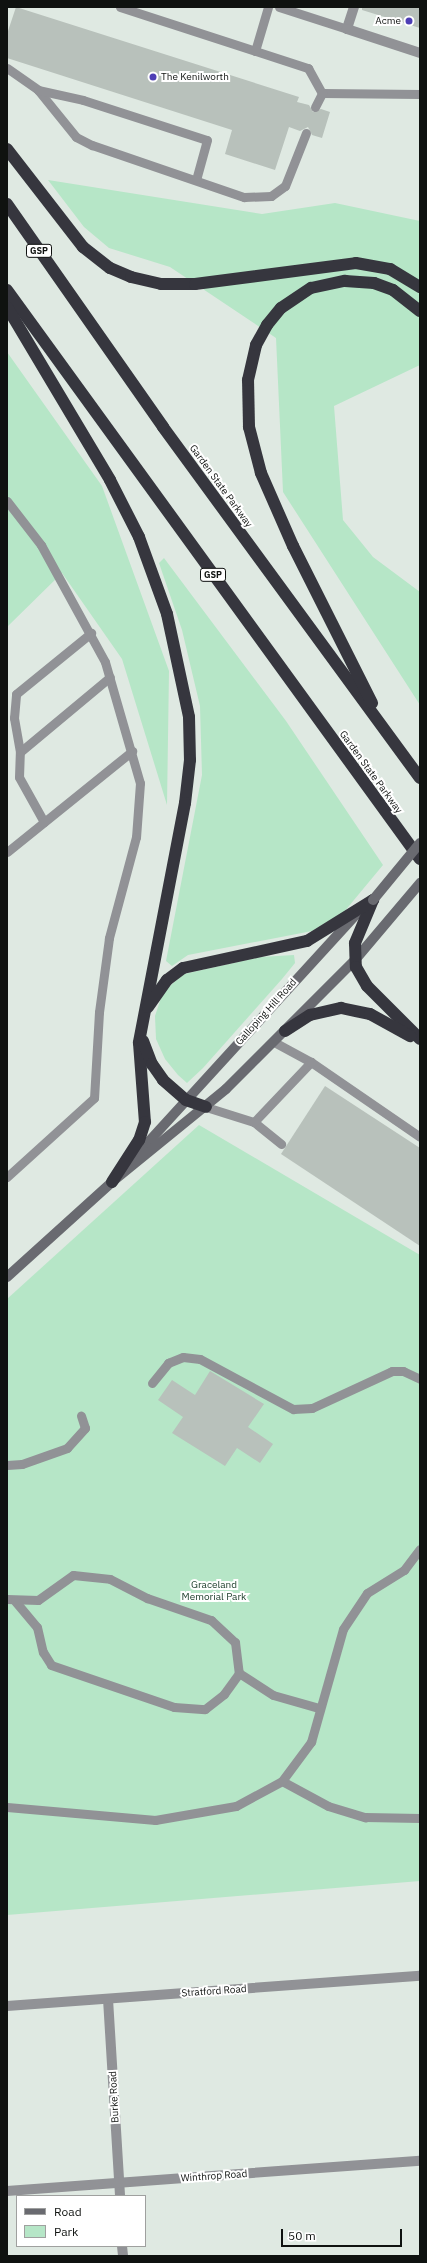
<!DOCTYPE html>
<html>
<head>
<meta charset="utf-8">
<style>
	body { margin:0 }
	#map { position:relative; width:427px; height:2263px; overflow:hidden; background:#dfe9e2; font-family:"IBM Plex Sans",sans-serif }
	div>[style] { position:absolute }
	.green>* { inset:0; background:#b6e6c7 }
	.building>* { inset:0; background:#b8c1bb }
	.service>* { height:9px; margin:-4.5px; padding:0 4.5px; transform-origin:4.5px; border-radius:4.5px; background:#919296 }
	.minor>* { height:10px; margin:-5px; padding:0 5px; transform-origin:5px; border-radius:5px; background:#919296 }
	.secondary>* { height:10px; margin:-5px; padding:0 5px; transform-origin:5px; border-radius:5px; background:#696a70 }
	.motorway>* { height:12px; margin:-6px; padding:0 6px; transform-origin:6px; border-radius:6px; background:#36363e }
	.secondary-bridge>* { height:10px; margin:-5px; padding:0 5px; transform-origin:5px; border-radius:5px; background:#696a70 }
	.dots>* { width:11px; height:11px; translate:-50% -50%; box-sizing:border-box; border:2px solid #fff; border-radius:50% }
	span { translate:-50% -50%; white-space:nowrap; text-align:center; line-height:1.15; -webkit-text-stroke:4px #fff; paint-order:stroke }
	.shield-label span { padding:1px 3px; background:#fff; border:1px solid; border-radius:3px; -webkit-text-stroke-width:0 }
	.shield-label { font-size:9px; color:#0f1210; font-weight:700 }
	.poi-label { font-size:10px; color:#0f1210 }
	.right { translate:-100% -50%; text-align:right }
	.left { translate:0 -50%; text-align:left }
	.street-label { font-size:10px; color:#0f1210 }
	.park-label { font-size:10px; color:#163825 }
	.frame { position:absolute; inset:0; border:8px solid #0f1210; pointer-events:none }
	.legend { position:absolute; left:16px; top:2195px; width:130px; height:52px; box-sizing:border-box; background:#fff; border:1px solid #9fa09f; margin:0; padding:5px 7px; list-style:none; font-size:12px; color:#0f1210 }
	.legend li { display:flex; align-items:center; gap:8px; height:20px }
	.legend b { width:20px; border:1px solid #9fa09f }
	.scale { position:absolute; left:281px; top:2229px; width:121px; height:18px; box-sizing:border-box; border:2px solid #0f1210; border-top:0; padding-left:5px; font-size:12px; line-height:14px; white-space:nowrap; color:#0f1210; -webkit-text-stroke:3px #fff; paint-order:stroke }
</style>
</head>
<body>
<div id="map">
	<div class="green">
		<div style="clip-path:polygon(48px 180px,262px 214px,335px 203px,420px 221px,420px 365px,334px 406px,343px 520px,373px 557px,420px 592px,420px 705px,283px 492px,276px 338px,170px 267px,109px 248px,84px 227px)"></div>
		<div style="clip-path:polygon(7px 352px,102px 486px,169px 671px,167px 805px,122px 659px,62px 573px,7px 627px)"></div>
		<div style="clip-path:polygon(164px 558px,286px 721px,383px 865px,344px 912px,312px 931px,188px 955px,172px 966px,166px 961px,202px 775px,200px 706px,182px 630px,159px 563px)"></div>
		<div style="clip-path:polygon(294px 955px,295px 963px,282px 979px,203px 1068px,187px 1083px,178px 1075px,165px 1059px,156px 1039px,155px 1016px,162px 995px,172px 984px,184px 974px,261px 957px)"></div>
		<div style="clip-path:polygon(199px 1125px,420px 1255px,420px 1881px,7px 1915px,7px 1299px)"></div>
	</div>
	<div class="building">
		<div style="clip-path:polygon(16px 7px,299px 97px,297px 102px,309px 105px,313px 112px,321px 109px,330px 112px,322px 138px,312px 135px,308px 127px,300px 131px,289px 127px,275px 170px,225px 154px,232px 130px,7px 58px,7px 34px)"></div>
		<div style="clip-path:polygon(362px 7px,420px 7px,420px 28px,362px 10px)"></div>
		<div style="clip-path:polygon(325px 1086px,420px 1148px,420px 1246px,281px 1154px)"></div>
		<div style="clip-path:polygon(210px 1371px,264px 1404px,248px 1427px,273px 1444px,260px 1463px,237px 1448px,225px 1466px,172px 1433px,183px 1417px,158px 1400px,172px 1380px,195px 1395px)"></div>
	</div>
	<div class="service">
		<div style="left:120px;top:7px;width:198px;rotate:18deg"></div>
		<div style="left:308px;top:68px;width:29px;rotate:61deg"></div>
		<div style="left:279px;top:7px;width:71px;rotate:17.9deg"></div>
		<div style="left:255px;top:51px;width:46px;rotate:-73.5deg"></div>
		<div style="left:7px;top:68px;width:38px;rotate:35deg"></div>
		<div style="left:38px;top:90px;width:60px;rotate:51deg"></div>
		<div style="left:76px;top:137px;width:18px;rotate:27deg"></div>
		<div style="left:92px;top:145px;width:161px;rotate:18.9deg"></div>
		<div style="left:244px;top:197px;width:27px;rotate:-2deg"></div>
		<div style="left:271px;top:196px;width:17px;rotate:-36deg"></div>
		<div style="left:285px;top:186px;width:57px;rotate:-68.4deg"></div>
		<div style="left:38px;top:90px;width:46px;rotate:12.5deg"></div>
		<div style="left:83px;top:100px;width:130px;rotate:17.9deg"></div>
		<div style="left:207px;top:140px;width:41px;rotate:105.4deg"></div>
		<div style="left:322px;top:93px;width:98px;rotate:0.6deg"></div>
		<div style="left:315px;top:107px;width:16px;rotate:-63deg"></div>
		<div style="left:7px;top:501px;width:56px;rotate:52.3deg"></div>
		<div style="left:41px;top:545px;width:133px;rotate:61.3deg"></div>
		<div style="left:105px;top:662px;width:126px;rotate:73.9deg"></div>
		<div style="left:140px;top:783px;width:54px;rotate:94.2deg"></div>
		<div style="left:136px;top:837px;width:105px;rotate:105deg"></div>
		<div style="left:109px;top:938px;width:75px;rotate:97.7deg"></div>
		<div style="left:99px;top:1012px;width:86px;rotate:93.3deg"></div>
		<div style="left:94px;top:1098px;width:118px;rotate:137.8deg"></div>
		<div style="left:20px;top:752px;width:35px;rotate:-100deg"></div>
		<div style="left:14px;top:718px;width:24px;rotate:-85deg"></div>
		<div style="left:16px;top:694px;width:97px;rotate:-39.1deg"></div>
		<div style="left:44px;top:822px;width:51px;rotate:-119.1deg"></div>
		<div style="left:19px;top:777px;width:25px;rotate:-88deg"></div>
		<div style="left:20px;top:752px;width:117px;rotate:-39.8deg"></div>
		<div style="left:7px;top:852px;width:161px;rotate:-38.9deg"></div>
		<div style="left:274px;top:1042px;width:42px;rotate:28.4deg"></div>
		<div style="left:206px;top:1107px;width:50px;rotate:17.4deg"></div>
		<div style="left:254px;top:1122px;width:35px;rotate:39deg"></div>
		<div style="left:254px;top:1122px;width:83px;rotate:-46.5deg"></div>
		<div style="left:311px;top:1062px;width:132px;rotate:34.5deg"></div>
		<div style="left:152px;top:1383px;width:26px;rotate:-51deg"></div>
		<div style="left:168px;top:1363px;width:16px;rotate:-22deg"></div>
		<div style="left:183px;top:1357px;width:17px;rotate:7deg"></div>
		<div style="left:200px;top:1359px;width:106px;rotate:28.3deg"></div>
		<div style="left:293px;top:1409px;width:19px;rotate:-3deg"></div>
		<div style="left:312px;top:1408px;width:88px;rotate:-24.8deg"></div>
		<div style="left:392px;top:1371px;width:11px"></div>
		<div style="left:403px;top:1371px;width:19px;rotate:25deg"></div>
		<div style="left:7px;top:1465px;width:15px;rotate:-4deg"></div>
		<div style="left:22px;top:1464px;width:48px;rotate:-19.6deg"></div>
		<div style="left:67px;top:1448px;width:27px;rotate:-48deg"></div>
		<div style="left:85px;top:1428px;width:13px;rotate:-108deg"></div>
		<div style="left:7px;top:1599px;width:31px;rotate:2deg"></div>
		<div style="left:38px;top:1600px;width:43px;rotate:-35.5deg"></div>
		<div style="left:73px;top:1575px;width:37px;rotate:6deg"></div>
		<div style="left:110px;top:1579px;width:42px;rotate:27.2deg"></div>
		<div style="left:147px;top:1598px;width:68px;rotate:19deg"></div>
		<div style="left:211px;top:1620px;width:33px;rotate:43deg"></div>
		<div style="left:235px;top:1642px;width:31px;rotate:83deg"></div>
		<div style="left:239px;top:1673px;width:40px;rotate:32.9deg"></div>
		<div style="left:273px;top:1695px;width:48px;rotate:15.8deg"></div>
		<div style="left:15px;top:1601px;width:34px;rotate:50deg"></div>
		<div style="left:37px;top:1627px;width:26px;rotate:77deg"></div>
		<div style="left:43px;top:1652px;width:15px;rotate:58deg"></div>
		<div style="left:51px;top:1665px;width:130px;rotate:18.9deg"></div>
		<div style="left:174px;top:1707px;width:31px;rotate:4deg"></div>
		<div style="left:205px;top:1709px;width:24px;rotate:-38deg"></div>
		<div style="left:224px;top:1694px;width:26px;rotate:-54deg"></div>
		<div style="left:282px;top:1781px;width:52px;rotate:28.5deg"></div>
		<div style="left:328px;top:1806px;width:39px;rotate:17deg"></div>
		<div style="left:365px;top:1817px;width:55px;rotate:1deg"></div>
		<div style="left:7px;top:1807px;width:149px;rotate:5deg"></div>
		<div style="left:155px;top:1820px;width:82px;rotate:-9.8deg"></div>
		<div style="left:236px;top:1806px;width:52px;rotate:-28.5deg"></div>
		<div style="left:282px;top:1781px;width:49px;rotate:-53.4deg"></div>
		<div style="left:311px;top:1742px;width:117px;rotate:-74.2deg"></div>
		<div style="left:343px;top:1629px;width:43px;rotate:-56.3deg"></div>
		<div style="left:367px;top:1593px;width:44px;rotate:-31.9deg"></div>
		<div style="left:404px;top:1570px;width:26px;rotate:-53deg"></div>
	</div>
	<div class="minor">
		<div style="left:354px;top:7px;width:23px;rotate:108deg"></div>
		<div style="left:347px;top:29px;width:77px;rotate:18.2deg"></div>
		<div style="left:108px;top:1999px;width:197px;rotate:86.5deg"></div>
		<div style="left:7px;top:2006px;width:414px;rotate:-4.2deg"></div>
		<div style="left:7px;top:2191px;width:414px;rotate:-4.2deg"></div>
		<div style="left:122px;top:2246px;width:10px;rotate:84deg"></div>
	</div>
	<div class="secondary">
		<div style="left:131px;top:1161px;width:333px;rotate:-47.6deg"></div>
		<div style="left:7px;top:1277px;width:142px;rotate:-42.1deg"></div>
		<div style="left:112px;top:1182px;width:147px;rotate:-39.2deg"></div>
		<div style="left:226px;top:1089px;width:182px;rotate:-45deg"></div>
		<div style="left:355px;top:960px;width:101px;rotate:-49.8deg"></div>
	</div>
	<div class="motorway">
		<div style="left:7px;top:149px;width:124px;rotate:52.2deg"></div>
		<div style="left:83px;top:247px;width:34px;rotate:38deg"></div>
		<div style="left:110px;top:268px;width:23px;rotate:23deg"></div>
		<div style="left:131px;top:277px;width:31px;rotate:13deg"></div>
		<div style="left:161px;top:284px;width:34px"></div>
		<div style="left:195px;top:284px;width:162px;rotate:-7.4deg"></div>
		<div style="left:356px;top:263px;width:35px;rotate:10deg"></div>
		<div style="left:390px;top:269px;width:35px;rotate:31deg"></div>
		<div style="left:7px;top:204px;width:272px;rotate:55deg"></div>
		<div style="left:163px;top:427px;width:435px;rotate:53.8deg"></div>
		<div style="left:7px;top:290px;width:703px;rotate:54.03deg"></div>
		<div style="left:7px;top:307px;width:201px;rotate:59.2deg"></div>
		<div style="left:110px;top:480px;width:64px;rotate:63deg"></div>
		<div style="left:139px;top:537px;width:82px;rotate:70deg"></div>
		<div style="left:167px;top:614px;width:105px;rotate:77.9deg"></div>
		<div style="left:189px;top:717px;width:43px;rotate:88.7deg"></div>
		<div style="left:190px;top:760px;width:43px;rotate:96.6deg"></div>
		<div style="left:185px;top:803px;width:244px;rotate:100.9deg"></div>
		<div style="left:139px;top:1043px;width:79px;rotate:85.7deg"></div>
		<div style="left:145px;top:1122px;width:19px;rotate:108deg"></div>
		<div style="left:139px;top:1140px;width:50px;rotate:122.7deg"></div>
		<div style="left:372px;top:703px;width:176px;rotate:-116.7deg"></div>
		<div style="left:293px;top:546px;width:80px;rotate:-113.7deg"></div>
		<div style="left:261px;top:473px;width:48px;rotate:-104.6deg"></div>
		<div style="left:249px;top:427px;width:47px;rotate:-91.2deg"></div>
		<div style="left:248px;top:380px;width:36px;rotate:-77deg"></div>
		<div style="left:256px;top:345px;width:23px;rotate:-61deg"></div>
		<div style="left:267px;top:325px;width:22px;rotate:-51deg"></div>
		<div style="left:281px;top:308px;width:36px;rotate:-34deg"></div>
		<div style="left:311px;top:288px;width:35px;rotate:-12deg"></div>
		<div style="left:345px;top:281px;width:29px;rotate:4deg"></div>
		<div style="left:374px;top:283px;width:20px;rotate:20deg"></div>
		<div style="left:393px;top:290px;width:34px;rotate:38deg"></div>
		<div style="left:373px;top:900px;width:47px;rotate:112.7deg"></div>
		<div style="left:355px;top:943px;width:24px;rotate:88deg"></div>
		<div style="left:356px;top:967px;width:22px;rotate:60deg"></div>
		<div style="left:367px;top:986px;width:75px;rotate:45deg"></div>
		<div style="left:148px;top:1007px;width:33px;rotate:-55deg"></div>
		<div style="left:167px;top:980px;width:20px;rotate:-37deg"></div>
		<div style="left:183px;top:968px;width:127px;rotate:-12.3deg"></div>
		<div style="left:307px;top:941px;width:78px;rotate:-31.8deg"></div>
		<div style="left:285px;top:1031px;width:30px;rotate:-33deg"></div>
		<div style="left:310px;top:1015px;width:32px;rotate:-13deg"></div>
		<div style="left:341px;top:1008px;width:30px;rotate:12deg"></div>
		<div style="left:370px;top:1014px;width:46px;rotate:28.8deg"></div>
		<div style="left:143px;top:1041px;width:25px;rotate:69deg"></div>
		<div style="left:152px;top:1064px;width:19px;rotate:55deg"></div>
		<div style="left:163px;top:1080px;width:30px;rotate:41deg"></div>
		<div style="left:186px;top:1100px;width:21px;rotate:19deg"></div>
	</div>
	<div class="secondary-bridge">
		<div style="left:373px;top:900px;width:74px;rotate:-50.5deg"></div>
	</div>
	<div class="dots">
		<div style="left:409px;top:21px;background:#4d3eb5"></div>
		<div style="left:153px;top:77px;background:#4d3eb5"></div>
	</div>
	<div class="shield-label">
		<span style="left:39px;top:251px">GSP</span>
		<span style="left:213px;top:575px">GSP</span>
	</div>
	<div class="poi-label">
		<span class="right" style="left:401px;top:21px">Acme</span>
		<span class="left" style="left:161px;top:77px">The Kenilworth</span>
	</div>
	<div class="street-label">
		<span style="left:221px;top:486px;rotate:54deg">Garden State Parkway</span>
		<span style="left:371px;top:772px;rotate:54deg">Garden State Parkway</span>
		<span style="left:266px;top:1012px;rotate:-48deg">Galloping Hill Road</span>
		<span style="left:214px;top:1991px;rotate:-4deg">Stratford Road</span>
		<span style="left:114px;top:2097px;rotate:-93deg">Burke Road</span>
		<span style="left:214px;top:2176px;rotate:-4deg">Winthrop Road</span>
	</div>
	<div class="park-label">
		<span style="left:214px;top:1590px">Graceland<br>Memorial Park</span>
	</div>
	<div class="frame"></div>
	<ul class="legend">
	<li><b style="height:5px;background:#696a70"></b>Road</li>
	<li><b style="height:11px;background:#b6e6c7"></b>Park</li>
	</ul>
	<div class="scale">50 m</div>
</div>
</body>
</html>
